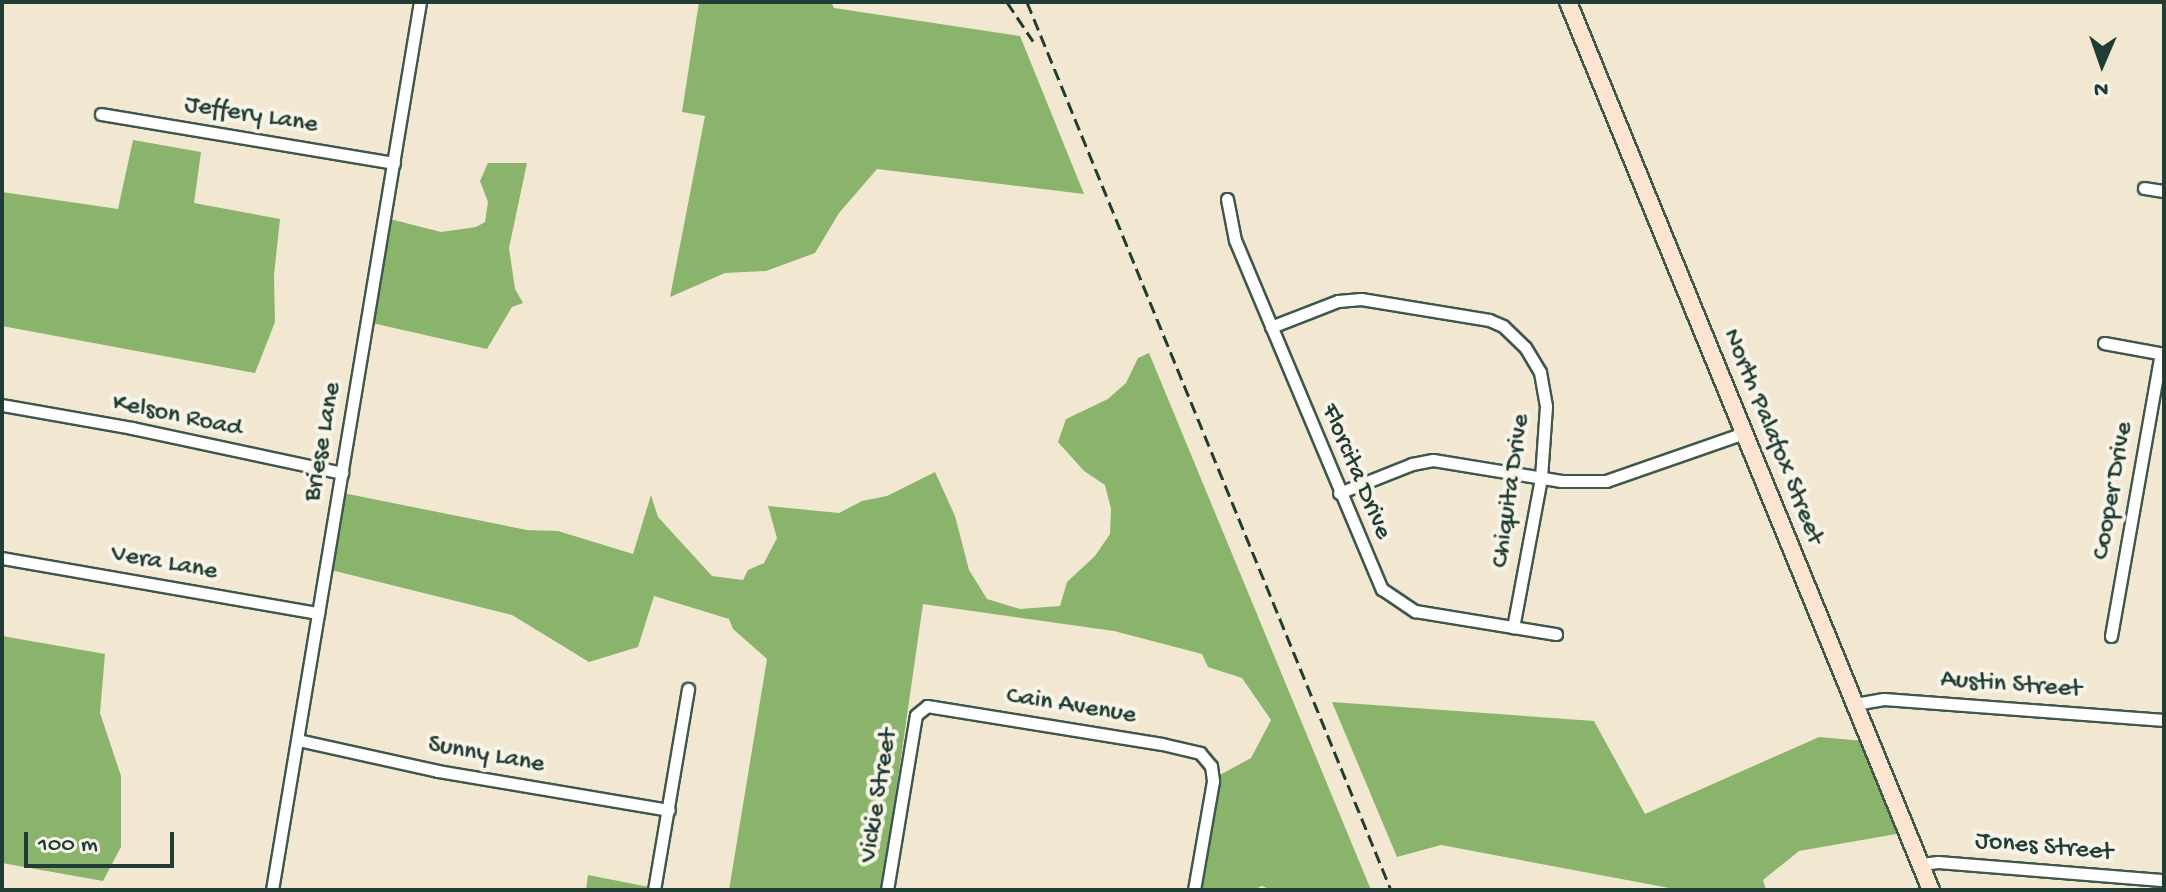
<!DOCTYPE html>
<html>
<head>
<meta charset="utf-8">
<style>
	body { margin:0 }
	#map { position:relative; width:2166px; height:892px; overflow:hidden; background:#f2e8d1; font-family:"Gochi Hand",sans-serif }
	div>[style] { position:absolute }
	.forest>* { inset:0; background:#8ab36b }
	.roads { filter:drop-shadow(2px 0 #3f574c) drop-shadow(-2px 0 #3f574c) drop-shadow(0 2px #3f574c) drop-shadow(0 -2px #3f574c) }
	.minor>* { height:11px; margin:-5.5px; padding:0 5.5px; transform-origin:5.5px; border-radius:5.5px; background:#fff }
	.secondary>* { height:16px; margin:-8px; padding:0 8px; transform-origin:8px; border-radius:8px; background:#fce5d0 }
	.rail>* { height:3px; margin-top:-1.5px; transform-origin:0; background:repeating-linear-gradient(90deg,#1f3d34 0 12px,transparent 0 18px) }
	span { translate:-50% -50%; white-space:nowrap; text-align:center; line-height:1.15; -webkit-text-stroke:8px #f7f3e8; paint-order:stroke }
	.street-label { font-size:26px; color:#1f3d34 }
	.frame { position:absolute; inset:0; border:4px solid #1f3d34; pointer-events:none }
	.north { position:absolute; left:2062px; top:24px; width:80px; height:80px; -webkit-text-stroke:6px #f7f3e8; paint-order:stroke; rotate:182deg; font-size:22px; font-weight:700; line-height:32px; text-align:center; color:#1f3d34 }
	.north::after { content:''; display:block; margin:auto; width:28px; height:36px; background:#1f3d34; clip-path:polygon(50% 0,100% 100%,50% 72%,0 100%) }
	.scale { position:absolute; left:24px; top:832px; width:150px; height:36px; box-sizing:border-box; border:4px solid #1f3d34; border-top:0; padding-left:10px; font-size:24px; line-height:28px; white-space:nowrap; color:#1f3d34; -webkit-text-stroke:6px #f7f3e8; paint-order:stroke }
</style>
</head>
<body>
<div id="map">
	<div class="forest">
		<div style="clip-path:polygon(699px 2px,831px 2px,834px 8px,1020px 36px,1084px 194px,877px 169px,839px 213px,815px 253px,766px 271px,725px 273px,670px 297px,705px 116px,682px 112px)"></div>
		<div style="clip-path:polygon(133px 140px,201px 152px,194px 203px,280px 219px,274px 275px,275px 322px,255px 373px,2px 326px,2px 192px,118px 209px)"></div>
		<div style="clip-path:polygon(488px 163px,527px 163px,509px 248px,515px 289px,523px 303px,512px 307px,487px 349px,372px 323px,390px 219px,441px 232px,476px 227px,485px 222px,488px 202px,480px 181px)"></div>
		<div style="clip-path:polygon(1149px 353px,1371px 890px,1271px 890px,1262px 886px,1253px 890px,1200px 890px,1218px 776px,1251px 758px,1271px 720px,1242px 678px,1208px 667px,1202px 654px,1114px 631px,923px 604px,882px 890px,729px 890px,767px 659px,733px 629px,729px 619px,654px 596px,638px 647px,589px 662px,512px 615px,331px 570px,343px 493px,527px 530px,558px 531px,633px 554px,651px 495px,658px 517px,712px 576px,743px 580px,748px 570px,764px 563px,777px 538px,768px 506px,839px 513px,862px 501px,887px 496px,935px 472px,955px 516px,969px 570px,987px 599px,1020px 609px,1060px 606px,1067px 582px,1095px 556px,1110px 534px,1111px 509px,1105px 485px,1084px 471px,1058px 442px,1066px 419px,1108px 399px,1126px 383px,1138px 358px)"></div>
		<div style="clip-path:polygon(2px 636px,105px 654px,100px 713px,121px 776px,121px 847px,103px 881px,2px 863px)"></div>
		<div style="clip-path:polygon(1332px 702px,1594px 721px,1645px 814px,1819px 737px,1864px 741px,1902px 833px,1799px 851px,1763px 880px,1766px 890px,1680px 890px,1441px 845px,1397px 857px)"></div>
		<div style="clip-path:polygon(588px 875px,649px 887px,649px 890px,586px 890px)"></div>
	</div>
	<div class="roads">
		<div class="minor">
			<div style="left:101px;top:114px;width:297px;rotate:9.5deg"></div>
			<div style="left:2144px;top:188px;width:20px;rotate:9deg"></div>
			<div style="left:1227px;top:199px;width:42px;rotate:79deg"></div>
			<div style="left:1235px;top:240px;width:379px;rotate:67.2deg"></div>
			<div style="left:1382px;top:589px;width:40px;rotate:34deg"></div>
			<div style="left:1415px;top:611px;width:143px;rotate:9.3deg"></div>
			<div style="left:1271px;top:327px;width:72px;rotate:-21.2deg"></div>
			<div style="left:1338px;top:301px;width:23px;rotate:-5deg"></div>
			<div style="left:1361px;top:299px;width:130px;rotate:9.3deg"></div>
			<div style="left:1489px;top:320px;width:15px;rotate:23deg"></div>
			<div style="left:1503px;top:326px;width:30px;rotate:44deg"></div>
			<div style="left:1525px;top:347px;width:29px;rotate:59deg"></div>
			<div style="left:1540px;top:372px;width:35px;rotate:80deg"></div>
			<div style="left:1546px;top:406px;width:72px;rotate:94deg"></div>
			<div style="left:1541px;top:478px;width:152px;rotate:100.6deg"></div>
			<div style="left:2104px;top:343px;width:61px;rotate:10.4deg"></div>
			<div style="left:2px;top:405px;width:132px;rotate:10deg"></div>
			<div style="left:132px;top:428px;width:215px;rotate:12.1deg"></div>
			<div style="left:1339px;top:493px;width:79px;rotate:-21.7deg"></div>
			<div style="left:1412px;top:464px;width:21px;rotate:-11deg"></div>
			<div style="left:1433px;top:460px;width:130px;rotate:9.3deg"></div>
			<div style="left:1561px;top:481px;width:45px"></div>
			<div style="left:1606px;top:481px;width:146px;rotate:-19.2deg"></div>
			<div style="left:2px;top:558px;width:321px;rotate:9.9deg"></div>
			<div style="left:2111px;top:636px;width:287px;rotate:-80deg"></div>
			<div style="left:1855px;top:704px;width:29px;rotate:-10deg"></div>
			<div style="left:1884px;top:699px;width:281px;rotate:4.3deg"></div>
			<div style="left:298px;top:740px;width:143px;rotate:12.5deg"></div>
			<div style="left:438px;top:771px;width:234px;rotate:9.6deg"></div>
			<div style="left:1921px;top:864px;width:17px;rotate:-7deg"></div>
			<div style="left:1938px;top:862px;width:227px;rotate:4.6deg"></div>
			<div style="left:272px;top:890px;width:900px;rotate:-80.54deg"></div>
			<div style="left:654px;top:890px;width:204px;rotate:-80.4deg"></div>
			<div style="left:887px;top:890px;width:177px;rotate:-80.6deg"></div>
			<div style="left:916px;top:715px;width:14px;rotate:-39deg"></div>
			<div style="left:927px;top:706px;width:238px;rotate:9.2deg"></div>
			<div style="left:1162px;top:744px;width:39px;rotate:13deg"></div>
			<div style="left:1200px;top:753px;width:17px;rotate:50deg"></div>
			<div style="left:1211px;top:766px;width:15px;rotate:82deg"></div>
			<div style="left:1213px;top:781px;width:111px;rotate:99.9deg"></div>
		</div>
		<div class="secondary">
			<div style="left:1568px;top:2px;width:959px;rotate:67.77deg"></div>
		</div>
	</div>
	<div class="rail">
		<div style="left:1007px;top:2px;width:47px;rotate:56.3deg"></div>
		<div style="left:1027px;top:2px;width:960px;rotate:67.71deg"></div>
	</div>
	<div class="street-label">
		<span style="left:251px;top:116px;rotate:9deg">Jeffery Lane</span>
		<span style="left:177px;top:417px;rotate:12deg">Kelson Road</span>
		<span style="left:1772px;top:437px;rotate:68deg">North Palafox Street</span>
		<span style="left:324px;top:442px;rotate:-80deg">Briese Lane</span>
		<span style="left:1355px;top:472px;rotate:67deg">Florcita Drive</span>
		<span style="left:1512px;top:491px;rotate:-82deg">Chiquita Drive</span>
		<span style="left:2114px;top:491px;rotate:-80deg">Cooper Drive</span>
		<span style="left:164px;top:564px;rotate:10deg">Vera Lane</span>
		<span style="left:2011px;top:686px;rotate:4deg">Austin Street</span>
		<span style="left:1071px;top:707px;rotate:9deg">Cain Avenue</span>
		<span style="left:486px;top:756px;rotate:10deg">Sunny Lane</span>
		<span style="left:880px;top:796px;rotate:-81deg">Vickie Street</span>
		<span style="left:2044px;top:848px;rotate:5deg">Jones Street</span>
	</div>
	<div class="frame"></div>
	<div class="north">N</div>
	<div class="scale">100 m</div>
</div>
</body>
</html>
